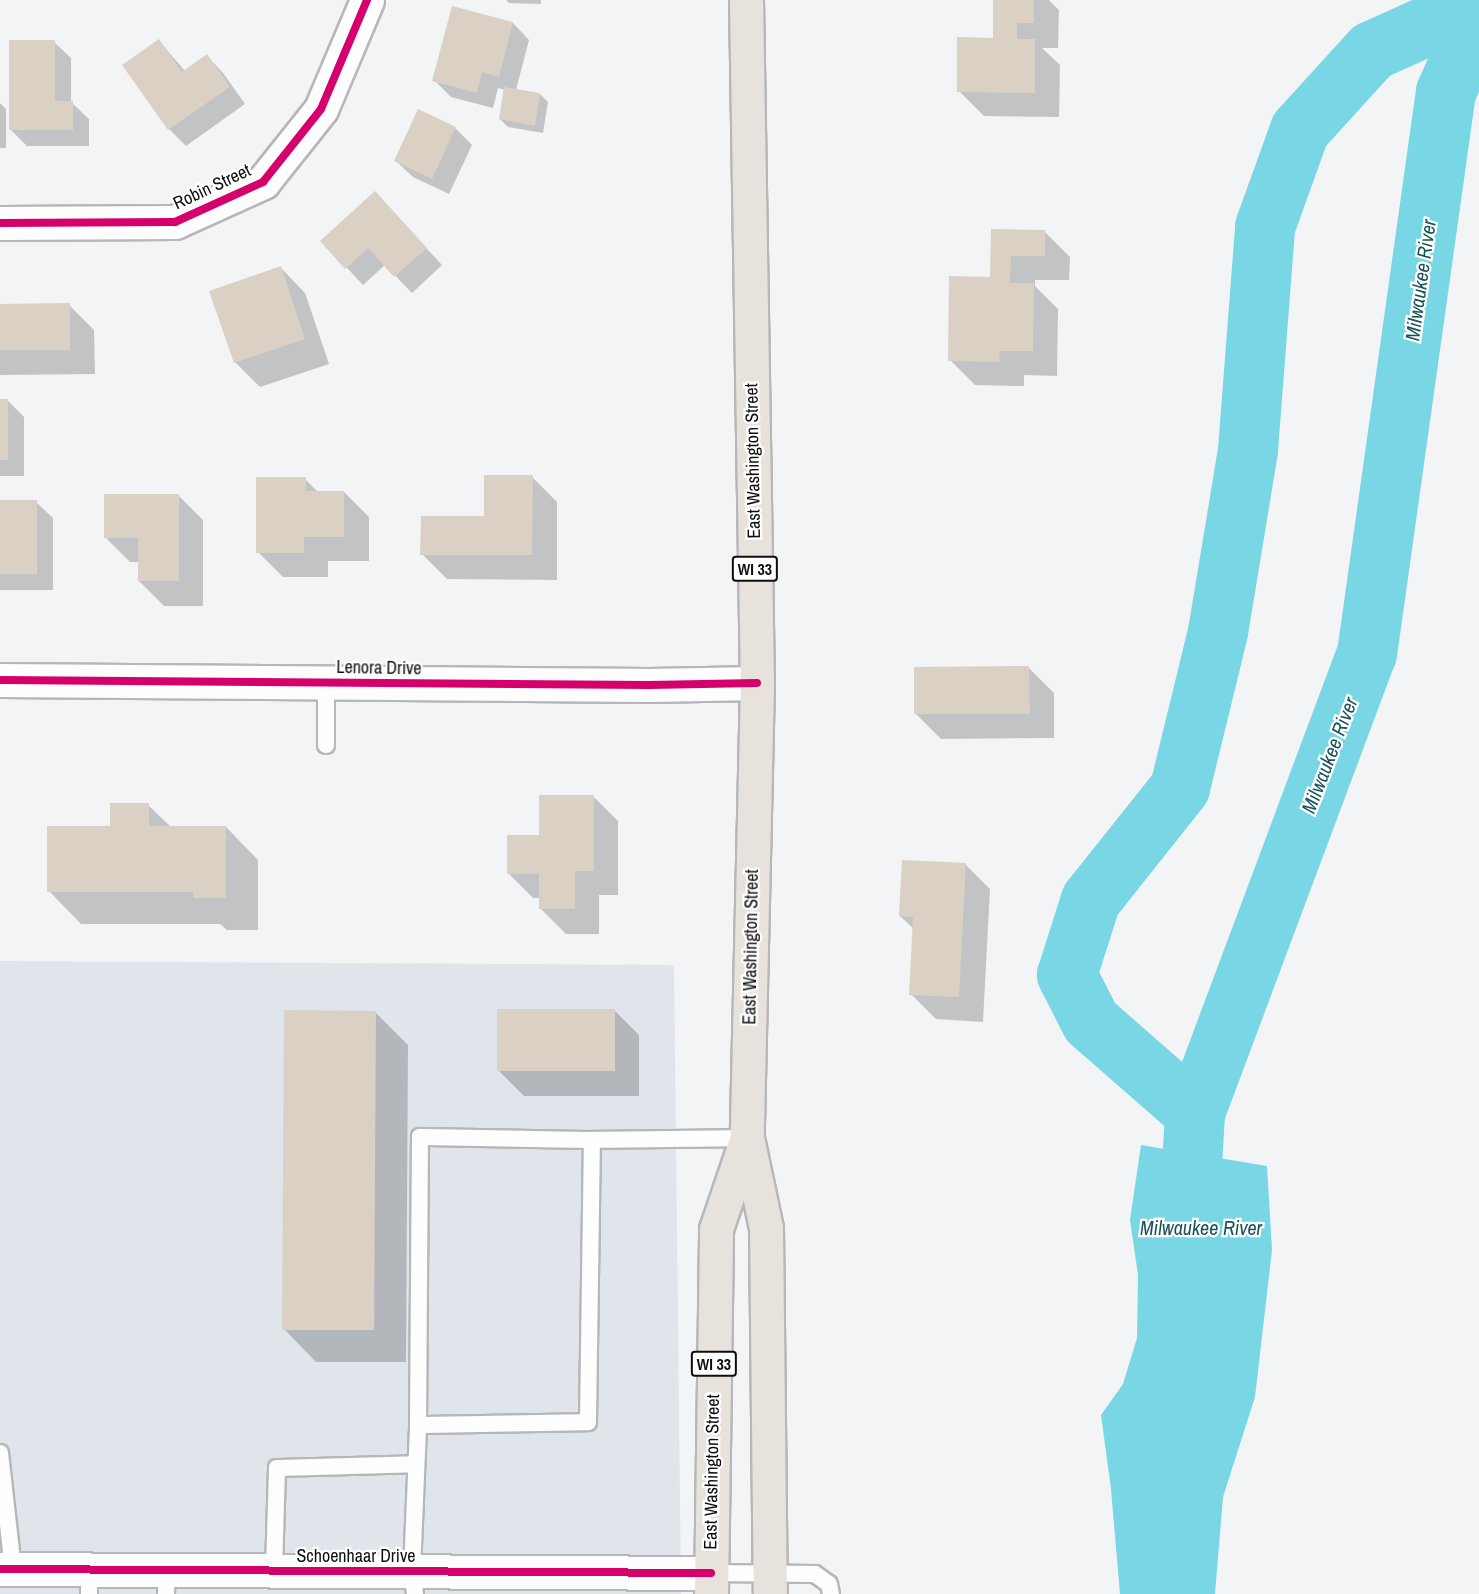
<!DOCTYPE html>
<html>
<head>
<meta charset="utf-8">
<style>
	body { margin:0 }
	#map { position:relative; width:1479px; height:1594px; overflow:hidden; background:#f2f4f6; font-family:"Archivo Narrow",sans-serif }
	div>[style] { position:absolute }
	.built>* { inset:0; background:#e0e5eb }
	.water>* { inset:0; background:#79d6e4 }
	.shadow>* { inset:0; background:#0003 }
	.river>* { height:60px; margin:-30px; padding:0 30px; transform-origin:30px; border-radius:30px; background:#79d6e4 }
	.building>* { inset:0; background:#dad0c3 }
	.roads { filter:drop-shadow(2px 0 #b6b7b8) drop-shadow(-2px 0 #b6b7b8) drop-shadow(0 2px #b6b7b8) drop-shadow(0 -2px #b6b7b8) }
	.lane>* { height:16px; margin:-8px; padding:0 8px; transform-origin:8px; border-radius:8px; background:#fdfdfe }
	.street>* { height:33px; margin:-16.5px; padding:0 16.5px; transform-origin:16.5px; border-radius:16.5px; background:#fdfdfe }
	.primary>* { height:33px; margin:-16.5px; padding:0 16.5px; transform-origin:16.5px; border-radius:16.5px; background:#e7e3dc }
	.cycleway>* { height:8px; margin:-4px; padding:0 4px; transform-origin:4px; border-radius:4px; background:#d6006c }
	span { translate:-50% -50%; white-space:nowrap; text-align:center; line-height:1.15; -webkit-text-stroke:4.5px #fff; paint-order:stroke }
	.shield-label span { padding:2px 4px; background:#fff; border:2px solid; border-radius:4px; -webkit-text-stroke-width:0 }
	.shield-label { font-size:16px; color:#0d0e0f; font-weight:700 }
	.street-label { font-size:18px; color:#0d0e0f }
	.water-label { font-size:20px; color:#1a525a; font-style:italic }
</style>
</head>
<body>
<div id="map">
	<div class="built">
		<div style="clip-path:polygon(0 961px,674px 965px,681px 1594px,0 1594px)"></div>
	</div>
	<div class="water">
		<div style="clip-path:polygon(1141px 1145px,1267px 1166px,1272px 1250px,1255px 1397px,1223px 1497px,1215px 1594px,1120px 1594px,1111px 1489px,1101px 1415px,1123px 1384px,1137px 1338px,1138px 1275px,1130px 1220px)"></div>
	</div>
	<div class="shadow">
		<div style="clip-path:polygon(506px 0,541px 0,541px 4px,509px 3px)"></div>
		<div style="clip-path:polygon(995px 0,1049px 0,1059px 10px,1058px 48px,1042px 48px,1060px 65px,1059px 117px,984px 116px,959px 91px,994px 39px)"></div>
		<div style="clip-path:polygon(453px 7px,513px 23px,529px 40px,516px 90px,540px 94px,548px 102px,543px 133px,508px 127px,500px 119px,505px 90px,498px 88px,493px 108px,451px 97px,434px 80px)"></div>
		<div style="clip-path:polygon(159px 41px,185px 71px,207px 56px,223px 73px,245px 104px,186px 146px,169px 129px,124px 65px)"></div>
		<div style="clip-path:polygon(54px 42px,71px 58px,71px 102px,89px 119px,89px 146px,27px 146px,10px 129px)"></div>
		<div style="clip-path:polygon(0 103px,6px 109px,6px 148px,0 148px)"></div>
		<div style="clip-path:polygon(455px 128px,472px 145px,449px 194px,413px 177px,396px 161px)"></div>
		<div style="clip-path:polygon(375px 193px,442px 265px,412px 293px,385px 265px,363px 285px,322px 241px)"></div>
		<div style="clip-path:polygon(993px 231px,1045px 232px,1070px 257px,1069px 280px,1035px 280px,1035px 286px,1058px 309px,1057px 376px,1024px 375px,1024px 386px,975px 385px,950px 360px,992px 278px)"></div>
		<div style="clip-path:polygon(281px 268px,305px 293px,329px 364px,260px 387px,235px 362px)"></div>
		<div style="clip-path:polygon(0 305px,69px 305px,94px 330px,95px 374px,0 375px)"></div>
		<div style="clip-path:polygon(0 400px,7px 400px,24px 417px,24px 476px,0 476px)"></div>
		<div style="clip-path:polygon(532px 477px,557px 502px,557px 580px,447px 579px,422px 554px,486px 517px)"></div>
		<div style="clip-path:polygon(305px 479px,318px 492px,344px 492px,369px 517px,369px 561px,328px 561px,328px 577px,283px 577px,258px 552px)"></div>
		<div style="clip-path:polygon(178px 495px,203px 520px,203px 606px,164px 606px,139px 581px,139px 562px,130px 562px,105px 537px)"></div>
		<div style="clip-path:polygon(0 502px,36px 502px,53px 518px,53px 590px,0 590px)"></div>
		<div style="clip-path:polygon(1029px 668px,1054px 693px,1054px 738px,941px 739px,916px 714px)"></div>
		<div style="clip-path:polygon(593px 796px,618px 821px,618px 895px,599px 895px,599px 934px,566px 934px,541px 909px,541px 898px,533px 898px,508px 873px,541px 836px)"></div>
		<div style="clip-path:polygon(148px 805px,171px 827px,226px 827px,258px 860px,258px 930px,227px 930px,220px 924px,81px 924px,49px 891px,111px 827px)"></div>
		<div style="clip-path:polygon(965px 864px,990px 889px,983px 1022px,936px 1019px,911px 994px,914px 929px,900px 916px)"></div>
		<div style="clip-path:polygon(614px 1010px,639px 1035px,639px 1096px,524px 1096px,499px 1071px)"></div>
		<div style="clip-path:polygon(375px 1012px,408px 1045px,406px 1362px,316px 1362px,284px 1329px)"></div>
	</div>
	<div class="river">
		<div style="left:1195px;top:1113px;width:138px;rotate:-138.8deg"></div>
		<div style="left:1091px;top:1022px;width:53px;rotate:-117.1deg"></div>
		<div style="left:1067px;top:975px;width:79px;rotate:-72.3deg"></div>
		<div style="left:1091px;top:900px;width:143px;rotate:-51.5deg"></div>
		<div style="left:1180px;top:788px;width:161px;rotate:-76.3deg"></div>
		<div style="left:1218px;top:632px;width:184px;rotate:-80.6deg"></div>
		<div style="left:1248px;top:450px;width:224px;rotate:-85.6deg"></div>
		<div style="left:1265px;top:227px;width:103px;rotate:-70.2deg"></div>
		<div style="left:1300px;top:130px;width:107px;rotate:-47.7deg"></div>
		<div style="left:1372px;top:51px;width:92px;rotate:-24.3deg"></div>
		<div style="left:1456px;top:13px;width:24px;rotate:-15deg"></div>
		<div style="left:1188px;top:1235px;width:122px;rotate:-86.7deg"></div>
		<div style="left:1195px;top:1113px;width:490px;rotate:-69.5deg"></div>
		<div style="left:1367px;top:654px;width:568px;rotate:-82deg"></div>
		<div style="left:1446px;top:92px;width:81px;rotate:-66deg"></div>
	</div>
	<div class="building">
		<div style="clip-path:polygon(993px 0,1034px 0,1034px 23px,1017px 23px,1017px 39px,1035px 39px,1035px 93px,957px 92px,957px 37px,993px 38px)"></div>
		<div style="clip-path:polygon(452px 6px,513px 22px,499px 77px,482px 72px,477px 93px,432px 81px)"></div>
		<div style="clip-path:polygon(159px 39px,182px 72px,207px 54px,230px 87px,168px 130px,122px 65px)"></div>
		<div style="clip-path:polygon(9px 40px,55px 40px,55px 101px,73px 101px,73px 130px,9px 130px)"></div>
		<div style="clip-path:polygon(504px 87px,540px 93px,535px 126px,499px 119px)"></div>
		<div style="clip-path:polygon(418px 109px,456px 127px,432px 179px,394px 161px)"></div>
		<div style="clip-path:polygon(375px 191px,427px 248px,394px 277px,368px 248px,345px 269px,320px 241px)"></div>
		<div style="clip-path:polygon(991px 229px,1045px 230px,1045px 256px,1011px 256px,1010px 283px,1034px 283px,1033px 351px,1000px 351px,999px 362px,948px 361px,949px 276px,990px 277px)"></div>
		<div style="clip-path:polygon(281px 266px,305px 339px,234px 363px,209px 291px)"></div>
		<div style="clip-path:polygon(70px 303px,70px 350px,0 350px,0 304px)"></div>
		<div style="clip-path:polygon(0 399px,8px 399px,8px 460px,0 460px)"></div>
		<div style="clip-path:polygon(484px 475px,533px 475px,532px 555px,420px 555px,421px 516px,484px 516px)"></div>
		<div style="clip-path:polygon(256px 477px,306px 477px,306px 491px,344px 491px,344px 537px,304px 537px,304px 553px,256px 553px)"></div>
		<div style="clip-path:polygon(104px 494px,179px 494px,179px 581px,138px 581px,138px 538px,104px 538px)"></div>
		<div style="clip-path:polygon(0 500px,37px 500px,37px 574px,0 574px)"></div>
		<div style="clip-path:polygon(1029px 666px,1030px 714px,914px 714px,914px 667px)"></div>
		<div style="clip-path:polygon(539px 795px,594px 795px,594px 871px,575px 871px,575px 909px,539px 909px,539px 874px,507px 874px,507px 835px,539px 835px)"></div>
		<div style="clip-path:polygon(110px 803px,149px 803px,149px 826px,226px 826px,226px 898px,193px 898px,193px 892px,47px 892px,47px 826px,110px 826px)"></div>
		<div style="clip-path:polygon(902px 860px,966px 863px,959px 997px,909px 995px,913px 917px,899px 916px)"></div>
		<div style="clip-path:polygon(497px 1009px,615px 1009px,615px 1071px,497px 1071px)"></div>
		<div style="clip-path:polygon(284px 1010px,376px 1011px,374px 1330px,282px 1330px)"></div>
	</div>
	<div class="roads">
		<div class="lane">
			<div style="left:326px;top:682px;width:63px;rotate:90deg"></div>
			<div style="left:418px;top:1425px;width:288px;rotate:-89.6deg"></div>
			<div style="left:420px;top:1137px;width:172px;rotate:1deg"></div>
			<div style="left:0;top:1453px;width:117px;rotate:83.6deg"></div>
			<div style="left:274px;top:1570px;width:102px;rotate:-88.3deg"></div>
			<div style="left:277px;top:1468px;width:139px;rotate:-1.6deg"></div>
			<div style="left:711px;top:1573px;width:104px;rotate:0.6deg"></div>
			<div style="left:815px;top:1574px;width:17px;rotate:36deg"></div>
			<div style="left:829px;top:1584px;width:10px;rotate:79deg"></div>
			<div style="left:89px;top:1594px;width:25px;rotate:-90deg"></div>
			<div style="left:166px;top:1594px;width:24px;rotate:-88deg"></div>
			<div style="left:415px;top:1594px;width:23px;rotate:-97deg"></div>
			<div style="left:412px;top:1571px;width:146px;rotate:-87.6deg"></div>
			<div style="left:418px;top:1425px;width:170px;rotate:-1deg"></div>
			<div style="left:588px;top:1422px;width:282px;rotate:-89.2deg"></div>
			<div style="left:592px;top:1140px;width:155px;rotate:-0.7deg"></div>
		</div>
		<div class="street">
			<div style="left:0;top:223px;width:175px;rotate:-0.3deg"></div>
			<div style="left:175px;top:222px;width:97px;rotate:-24.4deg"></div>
			<div style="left:263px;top:182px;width:93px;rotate:-51.5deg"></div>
			<div style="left:321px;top:109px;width:118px;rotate:-67.1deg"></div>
			<div style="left:0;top:680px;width:649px;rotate:0.44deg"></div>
			<div style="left:649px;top:685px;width:108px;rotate:-1.1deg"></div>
			<div style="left:0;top:1569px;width:711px;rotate:0.32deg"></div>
		</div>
		<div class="primary">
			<div style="left:746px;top:0;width:683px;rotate:89.08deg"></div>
			<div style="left:757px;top:683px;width:455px;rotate:91.3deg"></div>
			<div style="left:747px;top:1138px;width:92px;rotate:78.1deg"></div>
			<div style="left:766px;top:1228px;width:366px;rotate:89.4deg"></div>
			<div style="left:711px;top:1594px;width:365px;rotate:-89.2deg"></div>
			<div style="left:716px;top:1229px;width:96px;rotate:-71.2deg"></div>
		</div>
	</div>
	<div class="cycleway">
		<div style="left:0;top:223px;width:175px;rotate:-0.3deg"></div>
		<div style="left:175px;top:222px;width:97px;rotate:-24.4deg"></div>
		<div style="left:263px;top:182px;width:93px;rotate:-51.5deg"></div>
		<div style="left:321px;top:109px;width:118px;rotate:-67.1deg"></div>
		<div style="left:0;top:680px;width:649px;rotate:0.44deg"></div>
		<div style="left:649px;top:685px;width:108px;rotate:-1.1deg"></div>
		<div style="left:0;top:1569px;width:711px;rotate:0.32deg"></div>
	</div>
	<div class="shield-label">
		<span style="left:755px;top:569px">WI 33</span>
		<span style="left:714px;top:1364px">WI 33</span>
	</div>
	<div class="street-label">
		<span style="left:212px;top:187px;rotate:-25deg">Robin Street</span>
		<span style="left:753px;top:461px;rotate:-91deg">East Washington Street</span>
		<span style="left:379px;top:668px;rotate:1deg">Lenora Drive</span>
		<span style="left:751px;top:947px;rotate:-89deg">East Washington Street</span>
		<span style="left:712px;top:1472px;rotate:-89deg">East Washington Street</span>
		<span style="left:356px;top:1556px">Schoenhaar Drive</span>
	</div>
	<div class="water-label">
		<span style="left:1420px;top:280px;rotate:-82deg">Milwaukee River</span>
		<span style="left:1329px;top:755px;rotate:-69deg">Milwaukee River</span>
		<span style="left:1201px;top:1227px">Milwaukee River</span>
	</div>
</div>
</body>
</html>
